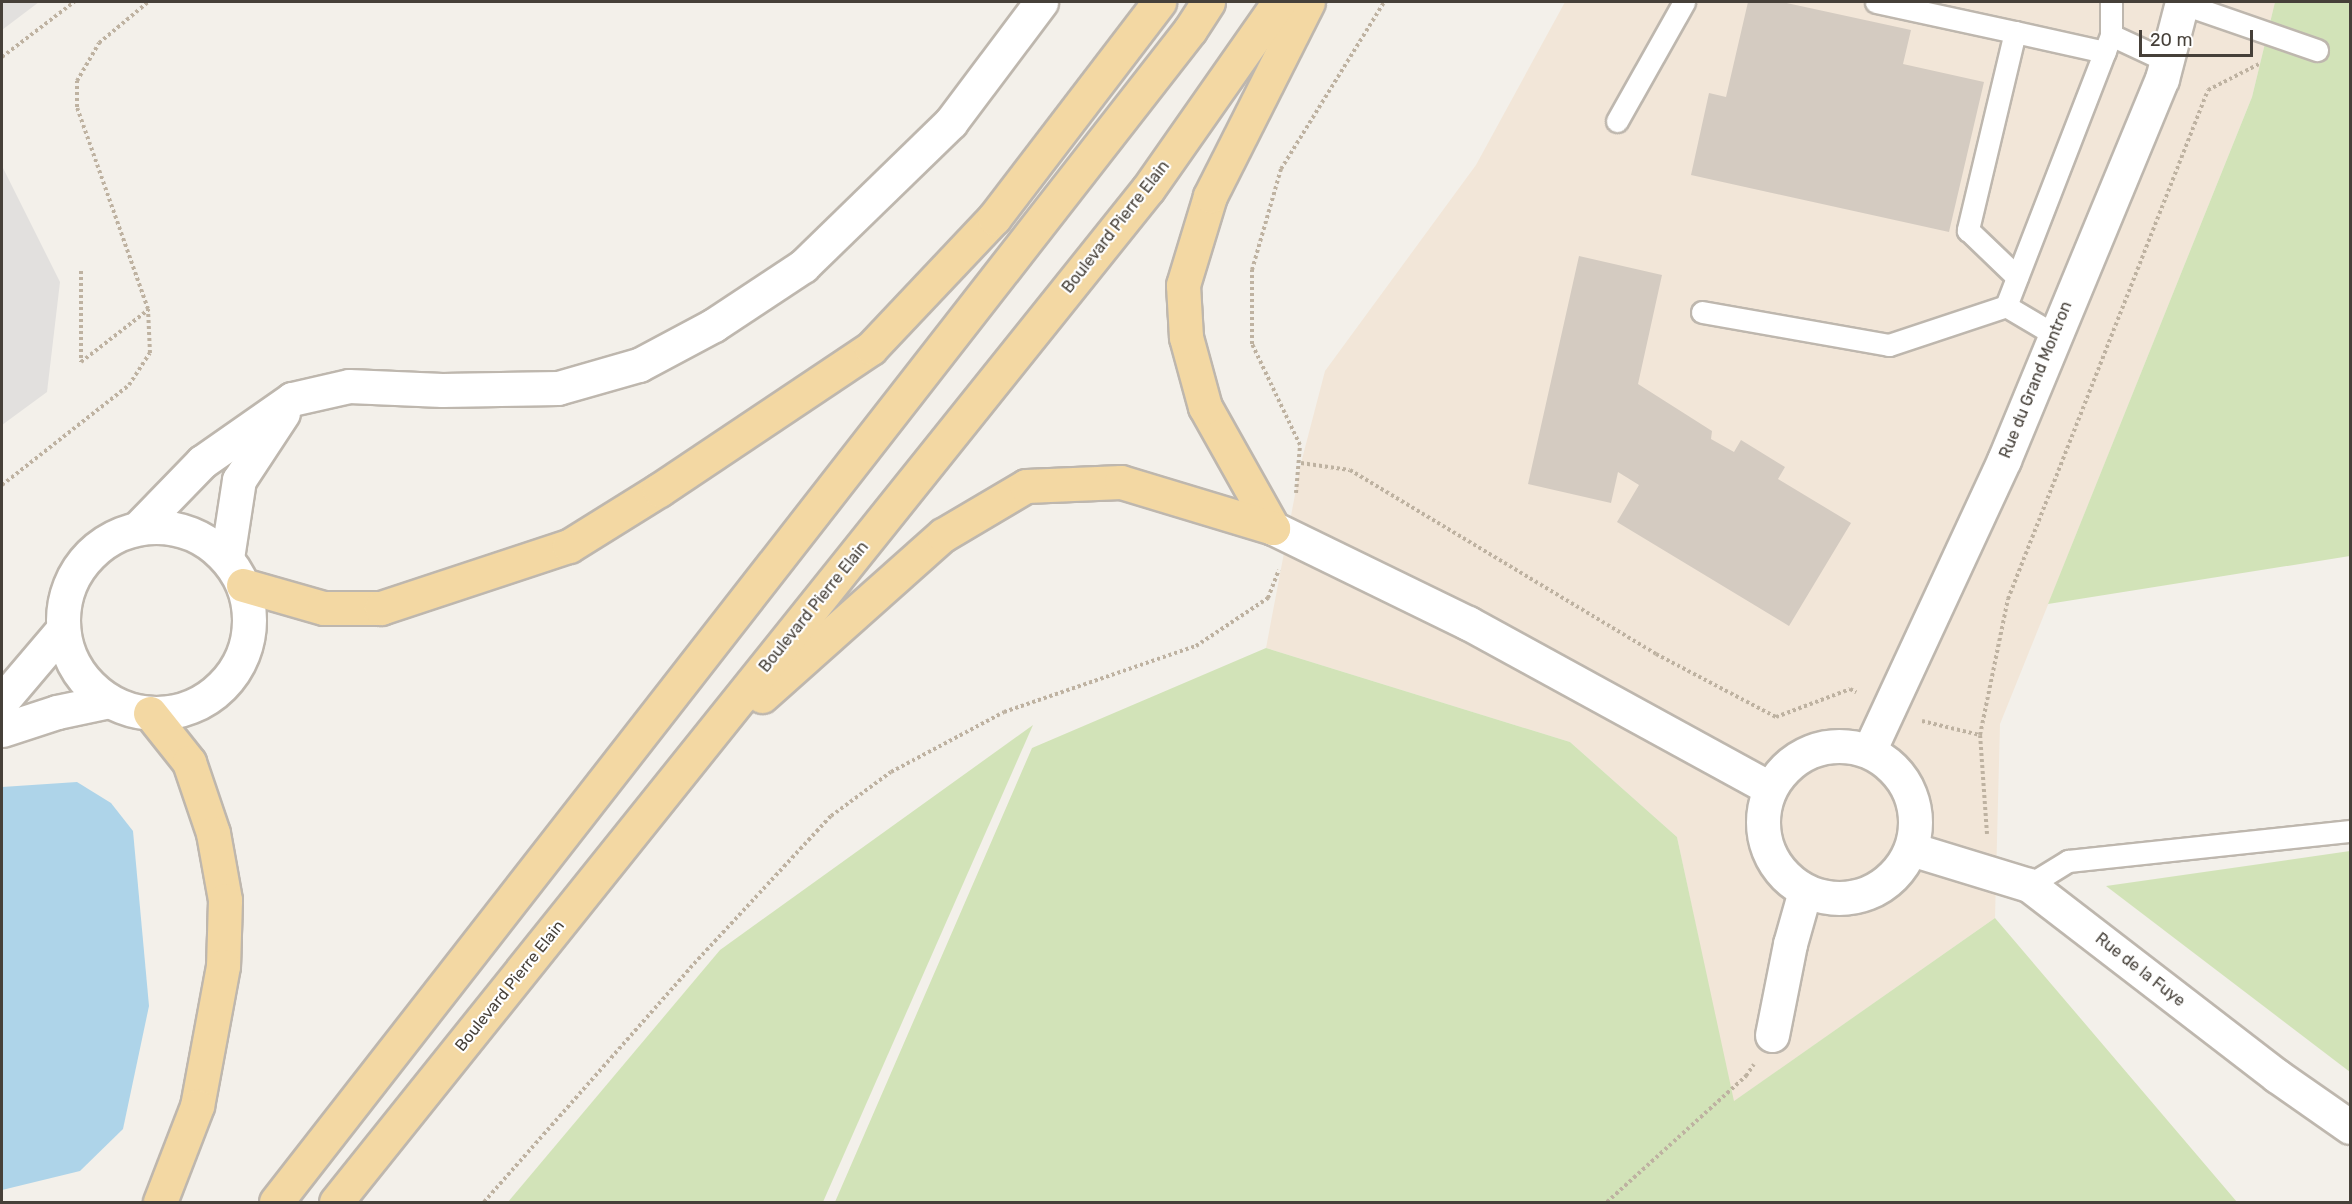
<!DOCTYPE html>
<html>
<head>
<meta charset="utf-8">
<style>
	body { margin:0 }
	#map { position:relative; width:2352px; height:1204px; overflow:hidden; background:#f3f0ea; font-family:Rubik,sans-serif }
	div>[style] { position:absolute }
	.commercial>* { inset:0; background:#f2e6d8 }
	.green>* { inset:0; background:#d2e3b8 }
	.parking>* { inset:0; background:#e2e0de }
	.water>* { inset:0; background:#aed4e9 }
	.building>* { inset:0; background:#d4cbc1 }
	.path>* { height:4px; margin-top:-2px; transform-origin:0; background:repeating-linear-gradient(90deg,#beb2a1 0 3px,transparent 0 6px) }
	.roads { filter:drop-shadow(2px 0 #beb7ae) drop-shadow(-2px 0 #beb7ae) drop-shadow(0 2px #beb7ae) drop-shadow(0 -2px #beb7ae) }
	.service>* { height:21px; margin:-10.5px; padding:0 10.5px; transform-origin:10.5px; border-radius:10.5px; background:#fff }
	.minor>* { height:33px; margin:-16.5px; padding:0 16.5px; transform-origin:16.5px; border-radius:16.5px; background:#fff }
	.minor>.ring { margin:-16.5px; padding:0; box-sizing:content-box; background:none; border:33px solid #fff; border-radius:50% }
	.primary>* { height:33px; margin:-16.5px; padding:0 16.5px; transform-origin:16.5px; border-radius:16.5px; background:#f3d8a3 }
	span { translate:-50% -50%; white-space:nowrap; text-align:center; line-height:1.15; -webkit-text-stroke:4.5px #fff; paint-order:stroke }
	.street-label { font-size:16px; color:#464039 }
	.frame { position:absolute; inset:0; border:3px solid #464039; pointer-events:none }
	.scale { position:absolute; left:2139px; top:30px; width:114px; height:27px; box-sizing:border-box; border:3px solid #464039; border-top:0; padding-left:8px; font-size:18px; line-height:21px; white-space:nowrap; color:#464039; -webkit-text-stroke:4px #fff; paint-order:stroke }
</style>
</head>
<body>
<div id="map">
	<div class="commercial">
		<div style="clip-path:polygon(1565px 2px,2275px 2px,2252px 97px,2000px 724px,1995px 918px,1733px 1102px,1677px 837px,1570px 742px,1266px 648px,1301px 463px,1325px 371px,1476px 165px)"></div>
	</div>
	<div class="green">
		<div style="clip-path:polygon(2275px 2px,2350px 2px,2350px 556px,2048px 604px,2252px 97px)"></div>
		<div style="clip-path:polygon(1266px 648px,1570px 742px,1677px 837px,1734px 1101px,1995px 918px,2237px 1202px,835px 1202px,1032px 748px)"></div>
		<div style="clip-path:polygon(1033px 725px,823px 1202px,508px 1202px,720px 950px)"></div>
		<div style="clip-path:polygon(2350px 851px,2350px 1072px,2106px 886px)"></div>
	</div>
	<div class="parking">
		<div style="clip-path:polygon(2px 2px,39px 2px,2px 30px)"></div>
		<div style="clip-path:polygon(2px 166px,60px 282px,47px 392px,2px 425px)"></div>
	</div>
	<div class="water">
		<div style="clip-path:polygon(77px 782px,111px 803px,133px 831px,149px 1006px,123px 1129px,80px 1171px,2px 1190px,2px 787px)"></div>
	</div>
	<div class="building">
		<div style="clip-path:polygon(1748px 2px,1782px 2px,1911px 30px,1903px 64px,1984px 82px,1949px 232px,1691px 175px,1709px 93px,1726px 97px)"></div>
		<div style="clip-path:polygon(1579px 256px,1662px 275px,1638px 384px,1712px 431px,1711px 439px,1734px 452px,1741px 440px,1785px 467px,1778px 479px,1851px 523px,1789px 626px,1617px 522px,1639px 485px,1618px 472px,1611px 503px,1528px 484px)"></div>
	</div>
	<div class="path">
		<div style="left:2px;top:57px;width:91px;rotate:-37.4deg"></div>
		<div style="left:81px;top:271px;width:91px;rotate:90deg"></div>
		<div style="left:81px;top:362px;width:85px;rotate:-37.8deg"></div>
		<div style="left:1301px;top:463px;width:49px;rotate:8.1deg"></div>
		<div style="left:1350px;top:470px;width:357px;rotate:31deg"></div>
		<div style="left:1656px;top:654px;width:136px;rotate:27.7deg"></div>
		<div style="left:1776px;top:717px;width:79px;rotate:-20.7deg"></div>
		<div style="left:1850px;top:689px;width:7px;rotate:27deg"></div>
		<div style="left:2px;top:485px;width:162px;rotate:-38.2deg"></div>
		<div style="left:129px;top:385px;width:38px;rotate:-57deg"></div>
		<div style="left:150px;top:353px;width:44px;rotate:-92.6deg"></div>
		<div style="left:148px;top:309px;width:214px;rotate:-109.4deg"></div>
		<div style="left:77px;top:107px;width:26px;rotate:-90deg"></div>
		<div style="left:77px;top:81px;width:44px;rotate:-59.9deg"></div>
		<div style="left:99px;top:43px;width:64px;rotate:-39.9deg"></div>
		<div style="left:1296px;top:493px;width:48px;rotate:-85.2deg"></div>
		<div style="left:1300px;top:445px;width:112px;rotate:-115.4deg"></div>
		<div style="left:1252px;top:344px;width:74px;rotate:-90deg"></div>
		<div style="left:1252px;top:270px;width:105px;rotate:-74deg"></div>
		<div style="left:1281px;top:169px;width:196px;rotate:-58.3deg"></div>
		<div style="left:1922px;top:721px;width:60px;rotate:13.6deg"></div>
		<div style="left:1987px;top:834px;width:99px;rotate:-94deg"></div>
		<div style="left:1980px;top:735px;width:139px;rotate:-78.4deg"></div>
		<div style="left:2008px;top:599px;width:547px;rotate:-68.55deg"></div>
		<div style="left:2208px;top:90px;width:59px;rotate:-27deg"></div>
		<div style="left:484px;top:1202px;width:312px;rotate:-48.6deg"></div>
		<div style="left:690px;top:968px;width:207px;rotate:-47.2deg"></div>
		<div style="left:831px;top:816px;width:74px;rotate:-36.3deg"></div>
		<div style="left:891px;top:772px;width:128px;rotate:-28deg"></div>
		<div style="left:1004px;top:712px;width:203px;rotate:-19deg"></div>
		<div style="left:1196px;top:646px;width:87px;rotate:-33.7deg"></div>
		<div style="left:1268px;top:598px;width:30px;rotate:-69deg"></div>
		<div style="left:1607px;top:1202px;width:188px;rotate:-42.2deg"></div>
		<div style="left:1746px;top:1076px;width:14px;rotate:-56deg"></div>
	</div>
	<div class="roads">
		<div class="service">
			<div style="left:1876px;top:2px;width:142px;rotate:12.2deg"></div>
			<div style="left:2015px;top:32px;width:204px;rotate:103.4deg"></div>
			<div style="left:1968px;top:230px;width:68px;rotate:43.8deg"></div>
			<div style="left:2181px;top:3px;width:144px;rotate:19.1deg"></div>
			<div style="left:2015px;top:32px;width:92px;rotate:12.5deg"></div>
			<div style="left:2111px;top:35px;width:62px;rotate:24.9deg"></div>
			<div style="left:1617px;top:121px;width:137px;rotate:-60.6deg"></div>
			<div style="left:2006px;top:306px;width:291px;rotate:-68.8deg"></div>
			<div style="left:2111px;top:35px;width:33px;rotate:-90deg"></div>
			<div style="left:1702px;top:312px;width:190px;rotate:10deg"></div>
			<div style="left:1889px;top:345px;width:123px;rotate:-18.4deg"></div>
			<div style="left:2006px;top:306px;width:57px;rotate:30.6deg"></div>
			<div style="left:2029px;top:885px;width:46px;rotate:-31.6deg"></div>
			<div style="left:2068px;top:861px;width:284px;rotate:-6.1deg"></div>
		</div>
		<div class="minor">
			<div class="ring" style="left:63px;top:527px;width:153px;height:153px"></div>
			<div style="left:138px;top:528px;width:92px;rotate:-45.9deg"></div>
			<div style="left:202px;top:462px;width:110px;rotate:-35deg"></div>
			<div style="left:292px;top:399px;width:58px;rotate:-12.8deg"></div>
			<div style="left:349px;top:386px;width:93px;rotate:2.5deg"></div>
			<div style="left:442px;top:390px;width:116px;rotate:-1deg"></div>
			<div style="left:558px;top:388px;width:84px;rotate:-15.9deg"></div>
			<div style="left:639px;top:365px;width:85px;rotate:-28.1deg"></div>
			<div style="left:714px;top:325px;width:107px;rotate:-33.5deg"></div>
			<div style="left:803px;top:266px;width:206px;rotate:-44.2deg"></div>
			<div style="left:951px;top:122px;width:150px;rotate:-53.1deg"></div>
			<div style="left:1273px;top:528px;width:217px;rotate:26deg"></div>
			<div style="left:1468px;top:623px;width:344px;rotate:28.7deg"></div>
			<div style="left:227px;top:558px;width:79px;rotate:-81.3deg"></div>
			<div style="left:239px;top:480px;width:80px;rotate:-56.7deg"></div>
			<div style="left:2px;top:701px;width:94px;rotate:-49.7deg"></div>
			<div style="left:2px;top:730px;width:58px;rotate:-18.1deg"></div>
			<div style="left:57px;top:712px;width:53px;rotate:-11.9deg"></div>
			<div class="ring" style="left:1763px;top:746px;width:119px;height:119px"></div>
			<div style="left:1869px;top:751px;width:321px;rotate:-65.1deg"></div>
			<div style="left:2004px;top:460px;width:412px;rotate:-67.5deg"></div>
			<div style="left:2162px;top:79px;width:80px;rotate:-75.4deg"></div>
			<div style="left:1911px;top:849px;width:123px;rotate:17deg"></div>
			<div style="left:2029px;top:885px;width:313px;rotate:37.6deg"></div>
			<div style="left:2277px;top:1076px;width:89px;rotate:34.9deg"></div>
			<div style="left:1772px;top:1035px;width:93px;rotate:-78.8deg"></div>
			<div style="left:1790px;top:944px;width:55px;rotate:-74.2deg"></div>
		</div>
		<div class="primary">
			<div style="left:1273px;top:528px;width:139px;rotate:-119.3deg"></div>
			<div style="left:1205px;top:407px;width:73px;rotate:-105.2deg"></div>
			<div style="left:1186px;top:337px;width:52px;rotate:-93.3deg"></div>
			<div style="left:1183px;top:285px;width:93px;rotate:-73.1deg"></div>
			<div style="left:1210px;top:196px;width:217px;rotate:-63.2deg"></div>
			<div style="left:243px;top:585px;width:84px;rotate:15.9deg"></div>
			<div style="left:324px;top:608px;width:57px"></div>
			<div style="left:381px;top:608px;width:198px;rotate:-18.3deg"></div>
			<div style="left:569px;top:546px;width:106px;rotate:-31.9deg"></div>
			<div style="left:659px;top:490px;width:255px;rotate:-33.8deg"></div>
			<div style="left:871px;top:348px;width:179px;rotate:-46.6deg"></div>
			<div style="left:994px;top:218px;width:272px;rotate:-52.6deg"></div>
			<div style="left:762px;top:696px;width:242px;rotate:-41.7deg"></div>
			<div style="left:943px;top:535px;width:96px;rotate:-30.6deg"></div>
			<div style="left:1026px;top:486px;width:95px;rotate:-2.4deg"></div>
			<div style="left:1121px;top:482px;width:159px;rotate:16.8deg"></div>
			<div style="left:150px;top:713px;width:63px;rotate:51.5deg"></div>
			<div style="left:189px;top:762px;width:75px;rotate:71.3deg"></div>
			<div style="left:213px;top:833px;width:68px;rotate:79.8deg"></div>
			<div style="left:225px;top:900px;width:66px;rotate:91.7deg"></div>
			<div style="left:223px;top:966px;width:142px;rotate:100.5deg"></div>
			<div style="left:197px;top:1106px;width:103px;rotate:111.1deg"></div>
			<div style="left:276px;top:1202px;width:1486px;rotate:-52.05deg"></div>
			<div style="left:1190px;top:30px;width:33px;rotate:-57deg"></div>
			<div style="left:336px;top:1202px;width:1298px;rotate:-51.29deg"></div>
			<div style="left:1148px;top:189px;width:228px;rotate:-55deg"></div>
		</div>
	</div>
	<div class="street-label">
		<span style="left:1116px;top:227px;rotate:-52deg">Boulevard Pierre Elain</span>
		<span style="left:2036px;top:380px;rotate:-68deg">Rue du Grand Montron</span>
		<span style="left:814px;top:607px;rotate:-51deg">Boulevard Pierre Elain</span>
		<span style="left:2140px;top:970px;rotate:38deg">Rue de la Fuye</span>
		<span style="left:510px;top:986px;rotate:-51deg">Boulevard Pierre Elain</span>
	</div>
	<div class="frame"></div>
	<div class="scale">20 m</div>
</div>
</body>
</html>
